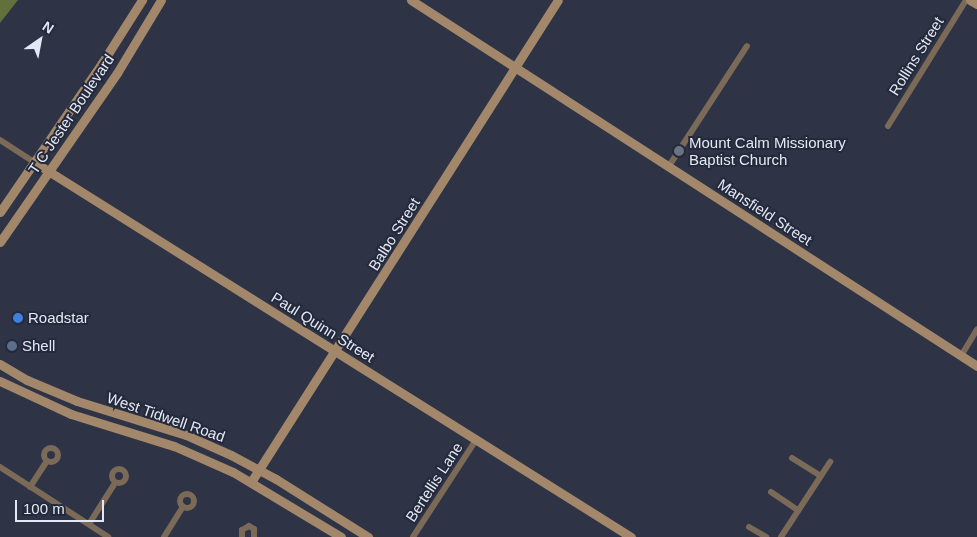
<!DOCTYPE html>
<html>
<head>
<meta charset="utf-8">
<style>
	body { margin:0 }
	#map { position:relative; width:977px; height:537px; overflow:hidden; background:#2e3445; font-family:Helvetica,sans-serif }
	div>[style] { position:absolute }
	.forest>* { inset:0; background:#62703b }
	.street>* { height:6px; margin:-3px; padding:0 3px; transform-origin:3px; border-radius:3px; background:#7c6a58 }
	.street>.ring { margin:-3px; padding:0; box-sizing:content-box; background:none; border:6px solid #7c6a58; border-radius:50% }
	.secondary>* { height:9px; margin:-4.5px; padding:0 4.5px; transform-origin:4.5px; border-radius:4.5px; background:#a3876a }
	.dots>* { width:14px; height:14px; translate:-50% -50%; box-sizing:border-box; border:2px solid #242a3b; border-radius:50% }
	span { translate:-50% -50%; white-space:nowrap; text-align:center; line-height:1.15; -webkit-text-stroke:4px #242a3b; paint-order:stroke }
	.street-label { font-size:15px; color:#e4e8f4 }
	.poi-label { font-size:15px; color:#e4e8f4 }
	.left { translate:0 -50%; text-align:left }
	.north { position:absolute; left:15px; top:15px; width:50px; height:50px; -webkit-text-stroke:4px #242a3b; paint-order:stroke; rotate:33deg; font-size:14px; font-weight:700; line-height:20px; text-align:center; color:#e4e8f4 }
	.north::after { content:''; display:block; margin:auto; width:18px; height:22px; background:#e4e8f4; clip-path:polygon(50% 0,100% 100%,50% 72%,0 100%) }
	.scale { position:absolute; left:15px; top:500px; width:89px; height:22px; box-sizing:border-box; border:2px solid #e4e8f4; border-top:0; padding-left:6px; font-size:15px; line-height:18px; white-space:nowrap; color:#e4e8f4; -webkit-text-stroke:4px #242a3b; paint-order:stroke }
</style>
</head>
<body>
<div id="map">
	<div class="forest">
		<div style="clip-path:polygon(0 0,18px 0,0 23px)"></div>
	</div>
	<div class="street">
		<div style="left:888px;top:126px;width:148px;rotate:-58.2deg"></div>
		<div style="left:0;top:140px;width:40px;rotate:32.9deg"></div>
		<div style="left:669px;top:166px;width:143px;rotate:-57deg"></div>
		<div style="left:961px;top:356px;width:31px;rotate:-59deg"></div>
		<div class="ring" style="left:44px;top:448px;width:8px;height:8px"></div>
		<div style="left:792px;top:458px;width:34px;rotate:32deg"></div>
		<div style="left:0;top:467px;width:129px;rotate:32.9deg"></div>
		<div class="ring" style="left:112px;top:469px;width:8px;height:8px"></div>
		<div style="left:30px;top:487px;width:31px;rotate:-57deg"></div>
		<div style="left:771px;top:492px;width:32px;rotate:34deg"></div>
		<div class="ring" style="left:180px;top:494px;width:8px;height:8px"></div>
		<div style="left:89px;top:524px;width:49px;rotate:-57.6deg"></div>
		<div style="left:749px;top:527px;width:20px;rotate:30deg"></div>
		<div style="left:164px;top:537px;width:36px;rotate:-58deg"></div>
		<div style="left:242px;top:537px;width:7px;rotate:-90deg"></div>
		<div style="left:242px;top:530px;width:8px;rotate:-30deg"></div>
		<div style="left:249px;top:526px;width:6px;rotate:31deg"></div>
		<div style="left:254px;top:529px;width:8px;rotate:90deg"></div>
		<div style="left:413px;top:537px;width:116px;rotate:-57deg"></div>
		<div style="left:781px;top:537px;width:90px;rotate:-56.8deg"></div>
	</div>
	<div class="secondary">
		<div style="left:411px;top:0;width:674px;rotate:32.89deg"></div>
		<div style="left:970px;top:0;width:8px;rotate:30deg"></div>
		<div style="left:34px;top:162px;width:705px;rotate:32.13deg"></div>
		<div style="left:0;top:212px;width:181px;rotate:-55.6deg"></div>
		<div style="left:102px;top:63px;width:75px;rotate:-57.6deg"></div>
		<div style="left:0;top:242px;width:206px;rotate:-55.3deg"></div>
		<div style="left:117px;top:73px;width:85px;rotate:-58.9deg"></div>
		<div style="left:0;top:364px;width:31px;rotate:31deg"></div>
		<div style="left:27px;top:380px;width:54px;rotate:22.8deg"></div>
		<div style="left:77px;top:401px;width:114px;rotate:17.3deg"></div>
		<div style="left:186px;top:435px;width:49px;rotate:24deg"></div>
		<div style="left:231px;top:455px;width:51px;rotate:28.1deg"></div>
		<div style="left:276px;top:479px;width:109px;rotate:32.2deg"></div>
		<div style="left:0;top:381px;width:78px;rotate:24.9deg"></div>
		<div style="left:71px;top:414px;width:108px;rotate:17.3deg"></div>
		<div style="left:174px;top:446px;width:64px;rotate:23.8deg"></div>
		<div style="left:233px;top:472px;width:126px;rotate:31deg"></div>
		<div style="left:251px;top:482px;width:571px;rotate:-57.51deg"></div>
	</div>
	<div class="dots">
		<div style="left:679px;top:151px;background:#6b7280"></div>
		<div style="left:18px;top:318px;background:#3f7fe0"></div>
		<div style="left:12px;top:346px;background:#5c6f8a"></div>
	</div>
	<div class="street-label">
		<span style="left:916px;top:56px;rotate:-58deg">Rollins Street</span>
		<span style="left:71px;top:114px;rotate:-56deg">T C Jester Boulevard</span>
		<span style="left:765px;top:212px;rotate:33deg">Mansfield Street</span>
		<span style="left:394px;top:234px;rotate:-58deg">Balbo Street</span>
		<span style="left:323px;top:327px;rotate:32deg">Paul Quinn Street</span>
		<span style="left:166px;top:417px;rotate:19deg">West Tidwell Road</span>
		<span style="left:434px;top:482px;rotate:-57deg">Bertellis Lane</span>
	</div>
	<div class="poi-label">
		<span class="left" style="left:689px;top:151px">Mount Calm Missionary<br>Baptist Church</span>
		<span class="left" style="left:28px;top:318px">Roadstar</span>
		<span class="left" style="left:22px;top:346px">Shell</span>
	</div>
	<div class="north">N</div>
	<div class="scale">100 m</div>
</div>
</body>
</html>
